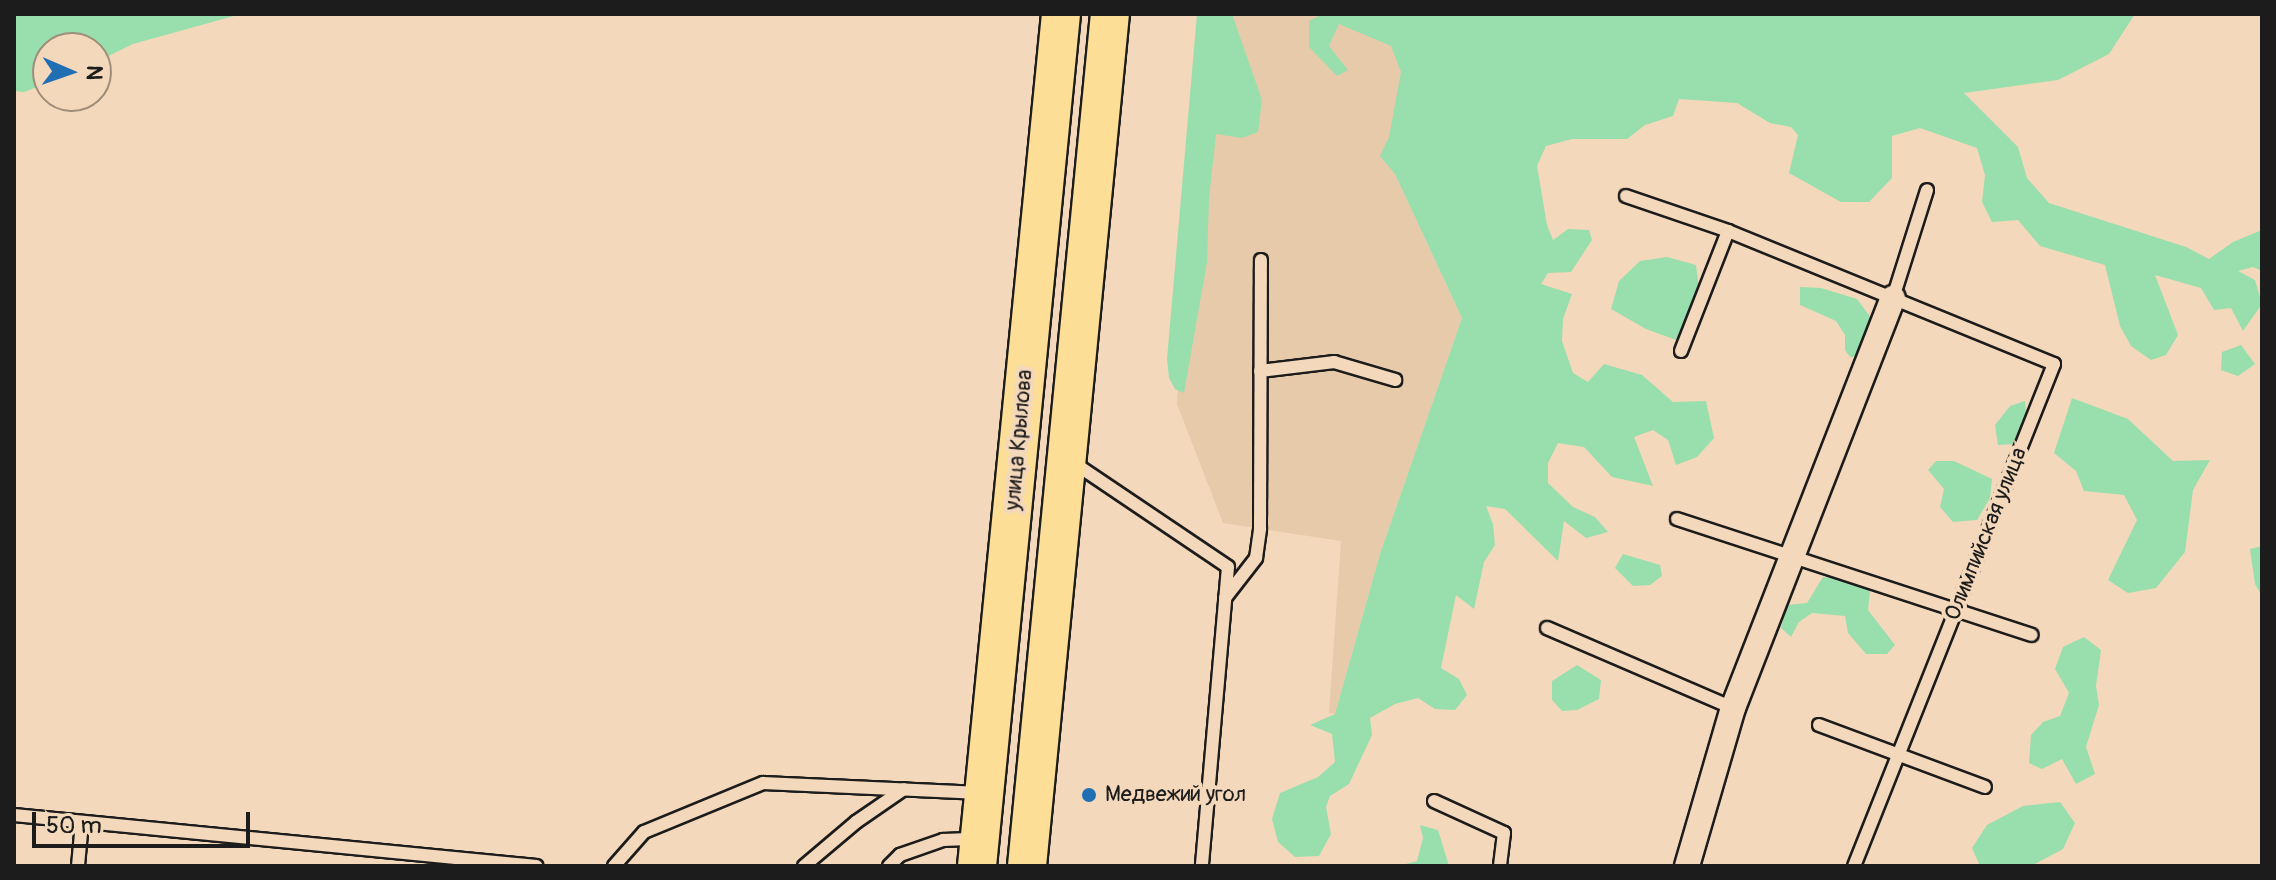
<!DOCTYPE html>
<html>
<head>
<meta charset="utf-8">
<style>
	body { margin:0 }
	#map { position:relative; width:2276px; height:880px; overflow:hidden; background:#f4d8bb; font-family:Pangolin,sans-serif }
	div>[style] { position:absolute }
	.built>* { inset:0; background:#e7caaa }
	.green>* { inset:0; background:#98dfad }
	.roads { filter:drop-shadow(2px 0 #1c1c1c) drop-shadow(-2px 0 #1c1c1c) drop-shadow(0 2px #1c1c1c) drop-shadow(0 -2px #1c1c1c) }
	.service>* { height:12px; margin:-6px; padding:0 6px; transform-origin:6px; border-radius:6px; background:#f4d8bb }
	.minor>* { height:24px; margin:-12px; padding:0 12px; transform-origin:12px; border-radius:12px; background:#f4d8bb }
	.primary>* { height:38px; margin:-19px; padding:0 19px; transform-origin:19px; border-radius:19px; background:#fdde96 }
	.dots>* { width:22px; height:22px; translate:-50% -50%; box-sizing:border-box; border:4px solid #f4d8bb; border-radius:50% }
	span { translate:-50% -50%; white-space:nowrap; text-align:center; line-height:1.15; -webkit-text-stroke:8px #f4d8bb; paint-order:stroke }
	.street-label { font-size:22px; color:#1c1c1c }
	.poi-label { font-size:22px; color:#1c1c1c }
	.left { translate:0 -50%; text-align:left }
	.frame { position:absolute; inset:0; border:16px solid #1c1c1c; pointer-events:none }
	.north { position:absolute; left:32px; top:32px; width:80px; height:80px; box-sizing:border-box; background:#f4d8bb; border:2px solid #9e8d7b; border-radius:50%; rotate:92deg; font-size:22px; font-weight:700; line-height:32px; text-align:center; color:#1c1c1c }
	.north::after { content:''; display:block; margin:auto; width:28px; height:36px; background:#1f6fb2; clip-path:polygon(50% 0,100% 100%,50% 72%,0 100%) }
	.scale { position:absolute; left:32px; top:812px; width:218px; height:36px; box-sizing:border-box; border:4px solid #1c1c1c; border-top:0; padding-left:10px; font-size:24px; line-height:28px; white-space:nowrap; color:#1c1c1c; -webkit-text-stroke:6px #f4d8bb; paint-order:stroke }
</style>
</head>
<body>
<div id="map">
	<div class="built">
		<div style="clip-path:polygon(1202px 14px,1422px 14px,1395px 174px,1462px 318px,1380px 554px,1335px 714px,1329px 713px,1341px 541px,1223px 523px,1177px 404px)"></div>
	</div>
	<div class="green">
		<div style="clip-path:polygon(14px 14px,241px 14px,133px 44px,96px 62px,96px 48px,48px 48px,48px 83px,24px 92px,14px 91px)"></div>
		<div style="clip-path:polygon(1197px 14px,1232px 14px,1262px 100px,1258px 132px,1242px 138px,1216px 134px,1209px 198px,1207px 262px,1184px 393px,1175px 389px,1169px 378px,1167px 359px)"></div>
		<div style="clip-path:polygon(1323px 14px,2135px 14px,2109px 54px,2058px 80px,1964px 93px,2018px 147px,2027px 178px,2049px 203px,2186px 247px,2209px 259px,2233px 242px,2262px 230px,2262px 271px,2253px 267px,2238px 271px,2255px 280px,2262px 304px,2243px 331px,2231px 308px,2214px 310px,2201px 288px,2155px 275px,2178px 335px,2166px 355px,2151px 360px,2131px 346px,2120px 326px,2105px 265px,2040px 246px,2018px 220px,1992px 222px,1982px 202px,1985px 175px,1977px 148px,1920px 128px,1892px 136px,1892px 178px,1869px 202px,1841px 202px,1789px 173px,1798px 135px,1791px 127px,1770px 123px,1737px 103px,1679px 99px,1673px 116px,1645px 125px,1627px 139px,1572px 139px,1546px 146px,1537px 166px,1547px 225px,1553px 240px,1568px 229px,1589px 230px,1592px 240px,1571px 272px,1548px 273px,1541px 284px,1572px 294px,1563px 319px,1562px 341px,1573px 373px,1588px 382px,1604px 364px,1642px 375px,1673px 402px,1706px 401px,1714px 438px,1697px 457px,1676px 465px,1668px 440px,1653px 430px,1634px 437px,1653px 486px,1612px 477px,1584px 447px,1558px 443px,1548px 463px,1548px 483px,1573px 507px,1595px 517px,1608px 532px,1586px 538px,1564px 521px,1558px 561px,1505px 509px,1486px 506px,1493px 524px,1495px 545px,1484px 562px,1474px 609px,1456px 595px,1441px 668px,1459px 679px,1467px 695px,1455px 710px,1435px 709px,1418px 698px,1395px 704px,1370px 718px,1372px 735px,1349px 784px,1330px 796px,1326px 807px,1331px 834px,1319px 856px,1295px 857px,1278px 842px,1272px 819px,1280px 793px,1318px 777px,1335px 762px,1332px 734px,1310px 725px,1335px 714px,1380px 554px,1462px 318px,1395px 174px,1380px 156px,1389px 137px,1401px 72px,1391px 46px,1339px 24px,1329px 46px,1348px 70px,1337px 76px,1309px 47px,1309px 21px)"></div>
		<div style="clip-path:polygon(1667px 257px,1696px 265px,1699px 288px,1676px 340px,1646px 329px,1611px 309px,1619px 281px,1640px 261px)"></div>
		<div style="clip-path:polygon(1800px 287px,1821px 288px,1857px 299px,1875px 323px,1864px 356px,1850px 357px,1845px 350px,1845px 335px,1836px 321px,1800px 305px)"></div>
		<div style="clip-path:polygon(2241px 345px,2255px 364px,2238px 376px,2221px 370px,2222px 352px)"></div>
		<div style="clip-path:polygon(2072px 398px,2128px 419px,2173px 461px,2210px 460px,2193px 490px,2185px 552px,2156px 588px,2128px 593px,2108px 580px,2137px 520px,2124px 495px,2084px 491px,2076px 471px,2054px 453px)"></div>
		<div style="clip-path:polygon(2025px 401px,2026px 413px,2013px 444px,1998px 445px,1995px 425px,2010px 406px)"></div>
		<div style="clip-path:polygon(1936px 461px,1954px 461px,1992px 479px,1990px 498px,1977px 520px,1953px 522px,1940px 507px,1944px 489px,1928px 470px)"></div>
		<div style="clip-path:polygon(2262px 546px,2262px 596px,2255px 584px,2250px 549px)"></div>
		<div style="clip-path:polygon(1623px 554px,1660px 565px,1662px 576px,1650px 585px,1633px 586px,1615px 568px)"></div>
		<div style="clip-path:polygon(1823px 577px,1850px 579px,1870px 591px,1868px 610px,1895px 645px,1887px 654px,1866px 654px,1848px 633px,1845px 616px,1812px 613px,1799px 622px,1791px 637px,1781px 628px,1787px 605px,1807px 603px)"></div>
		<div style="clip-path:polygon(2084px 637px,2101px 650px,2096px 686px,2099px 705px,2086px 747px,2095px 774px,2076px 784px,2062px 759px,2042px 769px,2029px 763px,2031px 735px,2043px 722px,2060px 716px,2069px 693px,2055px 669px,2063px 647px)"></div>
		<div style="clip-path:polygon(1577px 665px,1601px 680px,1599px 699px,1577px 710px,1562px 711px,1552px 700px,1552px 681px)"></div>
		<div style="clip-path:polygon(2060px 802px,2075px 823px,2063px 849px,2031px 866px,1980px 866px,1972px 848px,1987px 825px,2023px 806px)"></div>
		<div style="clip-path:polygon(1420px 825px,1438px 830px,1449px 866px,1398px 866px,1417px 861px,1423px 838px)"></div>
	</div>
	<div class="roads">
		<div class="service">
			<div style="left:1626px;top:196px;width:108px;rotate:18.9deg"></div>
			<div style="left:1728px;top:231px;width:352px;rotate:22.2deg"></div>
			<div style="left:2054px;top:364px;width:540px;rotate:111.72deg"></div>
			<div style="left:1893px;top:298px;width:113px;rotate:-72.5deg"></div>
			<div style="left:1681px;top:351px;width:129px;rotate:-68.6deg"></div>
			<div style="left:1260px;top:371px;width:75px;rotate:-6.9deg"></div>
			<div style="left:1334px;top:362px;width:64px;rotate:16.4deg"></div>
			<div style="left:1071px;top:461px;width:189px;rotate:34deg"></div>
			<div style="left:1228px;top:567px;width:300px;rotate:95deg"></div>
			<div style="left:1677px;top:519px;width:373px;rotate:18.1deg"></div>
			<div style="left:1225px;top:598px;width:51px;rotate:-52.2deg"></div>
			<div style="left:1256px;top:558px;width:30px;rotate:-82deg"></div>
			<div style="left:1260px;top:528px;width:268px;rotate:-89.8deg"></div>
			<div style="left:1547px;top:628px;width:202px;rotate:23.3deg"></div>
			<div style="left:1819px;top:725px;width:177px;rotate:20.5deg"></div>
			<div style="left:1434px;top:801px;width:77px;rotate:24.6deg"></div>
			<div style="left:1504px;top:833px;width:33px;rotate:97deg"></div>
			<div style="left:14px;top:815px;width:525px;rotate:5.57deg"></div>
			<div style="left:78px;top:866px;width:44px;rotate:-84.8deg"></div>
			<div style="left:614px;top:866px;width:45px;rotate:-48.6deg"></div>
			<div style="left:644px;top:832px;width:129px;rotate:-22.4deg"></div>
			<div style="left:763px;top:783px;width:218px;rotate:2.6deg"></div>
			<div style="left:804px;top:866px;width:68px;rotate:-40.2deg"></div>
			<div style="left:856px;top:822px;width:58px;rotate:-34.5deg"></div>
			<div style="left:889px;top:866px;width:16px;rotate:-45deg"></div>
			<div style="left:900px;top:855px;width:46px;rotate:-19.2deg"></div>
			<div style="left:943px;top:840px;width:33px;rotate:-2deg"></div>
		</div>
		<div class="minor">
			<div style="left:1687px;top:866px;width:165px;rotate:-73.8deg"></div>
			<div style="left:1733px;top:708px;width:440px;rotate:-68.7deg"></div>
		</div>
		<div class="primary">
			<div style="left:977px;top:866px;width:856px;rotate:-84.37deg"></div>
			<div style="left:1027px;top:866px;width:856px;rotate:-84.44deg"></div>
		</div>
	</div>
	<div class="dots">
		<div style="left:1089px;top:795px;background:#1f6fb2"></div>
	</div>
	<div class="street-label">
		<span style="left:1019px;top:440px;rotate:-85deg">улица Крылова</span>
		<span style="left:1986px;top:534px;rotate:-68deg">Олимпийская улица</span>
	</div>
	<div class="poi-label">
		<span class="left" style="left:1105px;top:795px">Медвежий угол</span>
	</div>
	<div class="frame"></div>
	<div class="north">N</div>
	<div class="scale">50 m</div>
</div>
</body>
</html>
